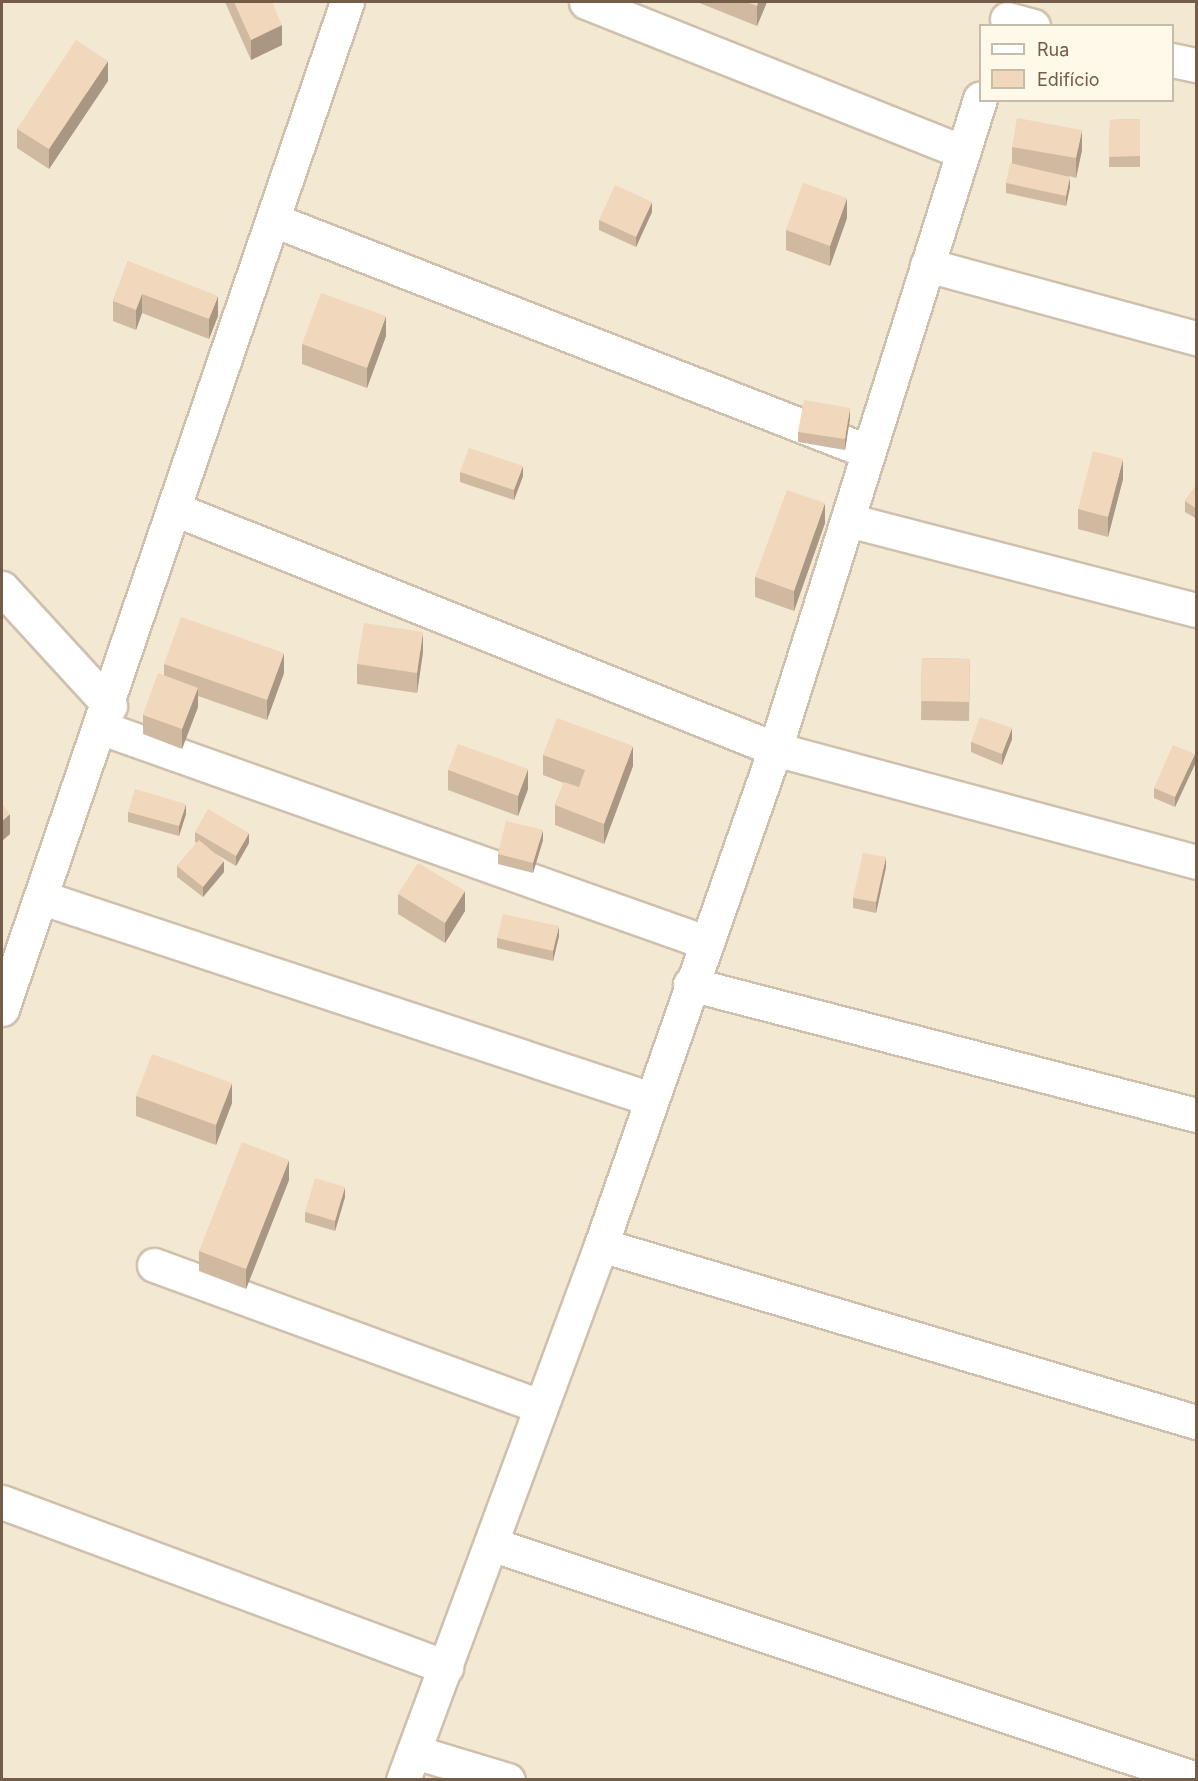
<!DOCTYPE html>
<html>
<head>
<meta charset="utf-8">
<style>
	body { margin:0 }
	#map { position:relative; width:1198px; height:1781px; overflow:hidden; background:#fcf5e3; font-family:Inter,sans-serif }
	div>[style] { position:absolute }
	.residential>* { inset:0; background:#f3e8d2 }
	.roads { filter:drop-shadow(2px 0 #cfc0ad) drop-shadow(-2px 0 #cfc0ad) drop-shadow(0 2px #cfc0ad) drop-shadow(0 -2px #cfc0ad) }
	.street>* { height:33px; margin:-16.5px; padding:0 16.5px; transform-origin:16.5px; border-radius:16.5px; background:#fff }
	.wall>* { inset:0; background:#cfb9a1 }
	.shaded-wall>* { inset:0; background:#a99683 }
	.building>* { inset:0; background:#f1d7bb }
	span { translate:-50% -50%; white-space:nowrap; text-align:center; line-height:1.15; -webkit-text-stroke:4.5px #fff9e9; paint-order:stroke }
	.frame { position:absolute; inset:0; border:3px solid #735d49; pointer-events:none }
	.legend { position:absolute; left:979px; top:24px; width:195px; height:78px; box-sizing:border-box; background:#fff9e9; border:2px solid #c7bba9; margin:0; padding:8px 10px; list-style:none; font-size:18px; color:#735d49 }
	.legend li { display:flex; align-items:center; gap:12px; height:30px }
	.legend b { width:30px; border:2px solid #c7bba9 }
</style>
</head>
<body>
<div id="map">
	<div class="residential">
		<div style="clip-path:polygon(evenodd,2px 2px,1196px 2px,1196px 1779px,2px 1779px,2px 2px,980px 26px,1172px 26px,1172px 100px,980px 100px,980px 26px)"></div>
	</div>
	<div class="roads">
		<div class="street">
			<div style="left:586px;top:2px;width:406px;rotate:21.7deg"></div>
			<div style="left:1007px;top:19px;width:27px;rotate:15deg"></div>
			<div style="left:1172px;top:60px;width:25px;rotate:12deg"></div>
			<div style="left:276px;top:221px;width:636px;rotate:21.28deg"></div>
			<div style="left:927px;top:265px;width:279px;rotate:15.2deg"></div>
			<div style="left:177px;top:510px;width:644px;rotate:21.78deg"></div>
			<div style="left:775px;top:749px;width:436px;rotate:15deg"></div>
			<div style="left:848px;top:520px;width:359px;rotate:14.5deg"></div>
			<div style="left:2px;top:588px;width:160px;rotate:47.5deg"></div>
			<div style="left:102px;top:728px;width:640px;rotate:19.54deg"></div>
			<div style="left:43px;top:898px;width:640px;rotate:18.29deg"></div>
			<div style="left:690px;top:984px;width:523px;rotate:14.51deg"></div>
			<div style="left:2px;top:1009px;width:1064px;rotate:-71.09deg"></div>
			<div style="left:601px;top:1245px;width:621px;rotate:16.57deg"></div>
			<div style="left:154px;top:1265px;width:412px;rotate:20.1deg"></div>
			<div style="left:2px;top:1502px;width:474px;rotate:20.4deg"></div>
			<div style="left:491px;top:1544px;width:743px;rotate:18.43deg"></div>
			<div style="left:415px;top:1752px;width:97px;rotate:16.8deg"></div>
			<div style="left:403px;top:1780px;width:570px;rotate:-69.69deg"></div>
			<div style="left:601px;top:1245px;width:526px;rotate:-70.67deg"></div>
			<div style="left:775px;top:749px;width:682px;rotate:-72.5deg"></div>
		</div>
	</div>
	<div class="wall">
		<div style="clip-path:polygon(225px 2px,272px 2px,282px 45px,251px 60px)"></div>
		<div style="clip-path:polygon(697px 2px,767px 2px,757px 26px)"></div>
		<div style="clip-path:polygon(108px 81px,49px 169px,17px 148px,17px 129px)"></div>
		<div style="clip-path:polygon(1140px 119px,1140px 167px,1109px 167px,1110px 120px)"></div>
		<div style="clip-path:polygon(1012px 147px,1082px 150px,1076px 178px,1069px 176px,1070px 187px,1066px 206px,1006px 193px,1006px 183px,1012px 164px)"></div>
		<div style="clip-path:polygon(652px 212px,636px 247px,599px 230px,599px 220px)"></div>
		<div style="clip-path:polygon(847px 218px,830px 266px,786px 250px,786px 230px)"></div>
		<div style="clip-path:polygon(128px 261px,218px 316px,209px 339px,142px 313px,136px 330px,113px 321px,113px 301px)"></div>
		<div style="clip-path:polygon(386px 336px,367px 388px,302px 364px,302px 344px)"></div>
		<div style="clip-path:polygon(850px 418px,845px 450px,798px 442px,798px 432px)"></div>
		<div style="clip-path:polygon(460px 472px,523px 476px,514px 500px,460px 482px)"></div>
		<div style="clip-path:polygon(1123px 479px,1108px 537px,1078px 529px,1078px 509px)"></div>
		<div style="clip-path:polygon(1197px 484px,1197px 519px,1185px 512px,1185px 501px)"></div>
		<div style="clip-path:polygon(825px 523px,794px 611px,755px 597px,755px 577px)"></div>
		<div style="clip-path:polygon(423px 652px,417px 693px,357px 684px,357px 664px)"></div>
		<div style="clip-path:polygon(922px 658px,970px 659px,969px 721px,921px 720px)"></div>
		<div style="clip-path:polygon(164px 664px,284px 673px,267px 720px,198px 696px,198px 707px,182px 749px,143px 734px,143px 715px,164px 675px)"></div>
		<div style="clip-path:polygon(1012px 739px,1002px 765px,971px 752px,971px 742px)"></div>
		<div style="clip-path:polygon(543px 755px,633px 766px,604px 844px,555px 825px,555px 805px,564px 783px,543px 775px)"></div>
		<div style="clip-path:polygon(1195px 764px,1175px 807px,1154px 798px,1154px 788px)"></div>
		<div style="clip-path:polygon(448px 770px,528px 789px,518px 816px,448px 790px)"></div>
		<div style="clip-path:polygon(128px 812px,186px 814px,179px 836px,128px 822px)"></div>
		<div style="clip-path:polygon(195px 832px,249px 843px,236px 866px,216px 854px,224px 872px,203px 897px,177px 877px,177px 866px,197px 843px,195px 842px)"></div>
		<div style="clip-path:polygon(543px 840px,533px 873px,498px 864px,498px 854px)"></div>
		<div style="clip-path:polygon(886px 867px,876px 913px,853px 908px,853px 898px)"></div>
		<div style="clip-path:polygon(398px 894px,465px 911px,445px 943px,398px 914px)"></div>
		<div style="clip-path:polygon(559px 936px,553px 961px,497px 948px,497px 938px)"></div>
		<div style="clip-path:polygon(136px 1096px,232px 1103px,216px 1145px,136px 1116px)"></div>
		<div style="clip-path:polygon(289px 1180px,246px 1289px,199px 1271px,199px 1251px)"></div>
		<div style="clip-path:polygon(345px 1197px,335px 1231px,305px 1222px,305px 1212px)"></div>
	</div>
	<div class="shaded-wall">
		<div style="clip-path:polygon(758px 2px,767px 2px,757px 26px,757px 6px)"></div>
		<div style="clip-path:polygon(282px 25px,282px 45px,251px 60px,251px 40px)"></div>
		<div style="clip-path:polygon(108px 61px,108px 81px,49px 169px,49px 149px)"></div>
		<div style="clip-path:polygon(1082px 130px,1082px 150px,1076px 178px,1076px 158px)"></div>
		<div style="clip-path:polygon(1070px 177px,1070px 187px,1066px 206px,1066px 196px)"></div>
		<div style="clip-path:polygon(847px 198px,847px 218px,830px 266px,830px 246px)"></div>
		<div style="clip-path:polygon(652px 202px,652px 212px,636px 247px,636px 237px)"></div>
		<div style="clip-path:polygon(142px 294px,142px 313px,136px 330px,136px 310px)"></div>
		<div style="clip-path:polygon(218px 296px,218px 316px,209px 339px,209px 319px)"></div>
		<div style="clip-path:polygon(386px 316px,386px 336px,367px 388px,367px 368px)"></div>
		<div style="clip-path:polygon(850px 408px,850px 418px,845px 450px,845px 439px)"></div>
		<div style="clip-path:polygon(1123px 459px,1123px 479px,1108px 537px,1108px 517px)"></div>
		<div style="clip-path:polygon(523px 466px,523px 476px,514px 500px,514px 490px)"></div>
		<div style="clip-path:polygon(825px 503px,825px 523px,794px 611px,794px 591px)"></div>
		<div style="clip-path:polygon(423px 632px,423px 652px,417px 693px,417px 673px)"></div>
		<div style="clip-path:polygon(284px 653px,284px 673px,267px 720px,267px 700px)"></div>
		<div style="clip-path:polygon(198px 688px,198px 707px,182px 749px,182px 729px)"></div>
		<div style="clip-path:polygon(1012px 728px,1012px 739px,1002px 765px,1002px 754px)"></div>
		<div style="clip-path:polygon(633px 746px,633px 766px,604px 844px,604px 824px)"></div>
		<div style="clip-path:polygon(1195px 754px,1195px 764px,1175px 807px,1175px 797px)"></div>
		<div style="clip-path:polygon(528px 769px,528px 789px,518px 816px,518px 796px)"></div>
		<div style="clip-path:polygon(186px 804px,186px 814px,179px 836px,179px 826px)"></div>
		<div style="clip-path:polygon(10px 814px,10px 834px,2px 841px,2px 821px)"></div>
		<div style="clip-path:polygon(543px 830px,543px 840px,533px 873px,533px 863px)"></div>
		<div style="clip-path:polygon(249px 833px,249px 843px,236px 866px,236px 856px)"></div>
		<div style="clip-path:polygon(886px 857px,886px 867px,876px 913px,876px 902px)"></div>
		<div style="clip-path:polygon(224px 861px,224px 872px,203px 897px,203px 887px)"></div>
		<div style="clip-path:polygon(465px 891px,465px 911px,445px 943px,445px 923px)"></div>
		<div style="clip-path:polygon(559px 926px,559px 936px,553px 961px,553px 951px)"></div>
		<div style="clip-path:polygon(232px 1083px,232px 1103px,216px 1145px,216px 1125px)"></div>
		<div style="clip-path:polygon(289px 1160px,289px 1180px,246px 1289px,246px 1269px)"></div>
		<div style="clip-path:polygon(345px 1187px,345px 1197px,335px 1231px,335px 1221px)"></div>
	</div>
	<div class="building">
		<div style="clip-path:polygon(234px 2px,272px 2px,282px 25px,251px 40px)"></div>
		<div style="clip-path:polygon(746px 2px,758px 2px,757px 6px)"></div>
		<div style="clip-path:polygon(76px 40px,108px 61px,49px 149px,17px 129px)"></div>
		<div style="clip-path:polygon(1017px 118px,1082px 130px,1076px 158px,1012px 147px)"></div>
		<div style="clip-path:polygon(1140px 119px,1140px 156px,1109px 157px,1110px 120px)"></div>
		<div style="clip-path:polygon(1010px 163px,1070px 177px,1066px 196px,1006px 183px)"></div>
		<div style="clip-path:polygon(803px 183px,847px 198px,830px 246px,786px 230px)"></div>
		<div style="clip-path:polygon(615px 185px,652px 202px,636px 237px,599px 220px)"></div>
		<div style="clip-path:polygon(128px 261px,218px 296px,209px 319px,142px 294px,136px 310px,113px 301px)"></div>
		<div style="clip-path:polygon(321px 293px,386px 316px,367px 368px,302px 344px)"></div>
		<div style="clip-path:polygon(804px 400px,850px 408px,845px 439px,798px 432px)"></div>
		<div style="clip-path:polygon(469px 448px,523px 466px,514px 490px,460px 472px)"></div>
		<div style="clip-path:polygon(1093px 451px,1123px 459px,1108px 517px,1078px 509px)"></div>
		<div style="clip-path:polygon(1197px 484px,1197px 509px,1185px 501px)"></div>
		<div style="clip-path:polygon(787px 490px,825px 503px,794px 591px,755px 577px)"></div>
		<div style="clip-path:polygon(181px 617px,284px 653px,267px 700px,164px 664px)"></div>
		<div style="clip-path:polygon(364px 623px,423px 632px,417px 673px,357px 664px)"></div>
		<div style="clip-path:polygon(922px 658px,970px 659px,969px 702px,921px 701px)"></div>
		<div style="clip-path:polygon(158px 673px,198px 688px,182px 729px,143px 715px)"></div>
		<div style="clip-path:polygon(980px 717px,1012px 728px,1002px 754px,971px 742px)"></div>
		<div style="clip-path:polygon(557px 718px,633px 746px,604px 824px,555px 805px,564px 782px,579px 787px,585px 770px,543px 755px)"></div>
		<div style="clip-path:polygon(458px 744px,528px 769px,518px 796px,448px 770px)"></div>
		<div style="clip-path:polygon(1173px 745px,1195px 754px,1175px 797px,1154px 788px)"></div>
		<div style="clip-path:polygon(135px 789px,186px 804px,179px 826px,128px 812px)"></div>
		<div style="clip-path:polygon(2px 804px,10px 814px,2px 821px)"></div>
		<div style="clip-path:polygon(208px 809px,249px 833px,236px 856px,195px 832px)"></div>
		<div style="clip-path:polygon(506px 821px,543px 830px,533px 863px,498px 854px)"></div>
		<div style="clip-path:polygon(199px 840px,224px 861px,203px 887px,177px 866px)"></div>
		<div style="clip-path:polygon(863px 853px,886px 857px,876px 902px,853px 898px)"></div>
		<div style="clip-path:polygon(418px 863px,465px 891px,445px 923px,398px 894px)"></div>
		<div style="clip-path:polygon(503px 914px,559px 926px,553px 951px,497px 938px)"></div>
		<div style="clip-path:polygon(152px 1054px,232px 1083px,216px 1125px,136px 1096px)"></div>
		<div style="clip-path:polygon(242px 1142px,289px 1160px,246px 1269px,199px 1251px)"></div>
		<div style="clip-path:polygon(315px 1178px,345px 1187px,335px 1221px,305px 1212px)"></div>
	</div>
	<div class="frame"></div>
	<ul class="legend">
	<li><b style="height:8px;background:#fff"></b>Rua</li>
	<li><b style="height:16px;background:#f1d7bb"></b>Edifício</li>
	</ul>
</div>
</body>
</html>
